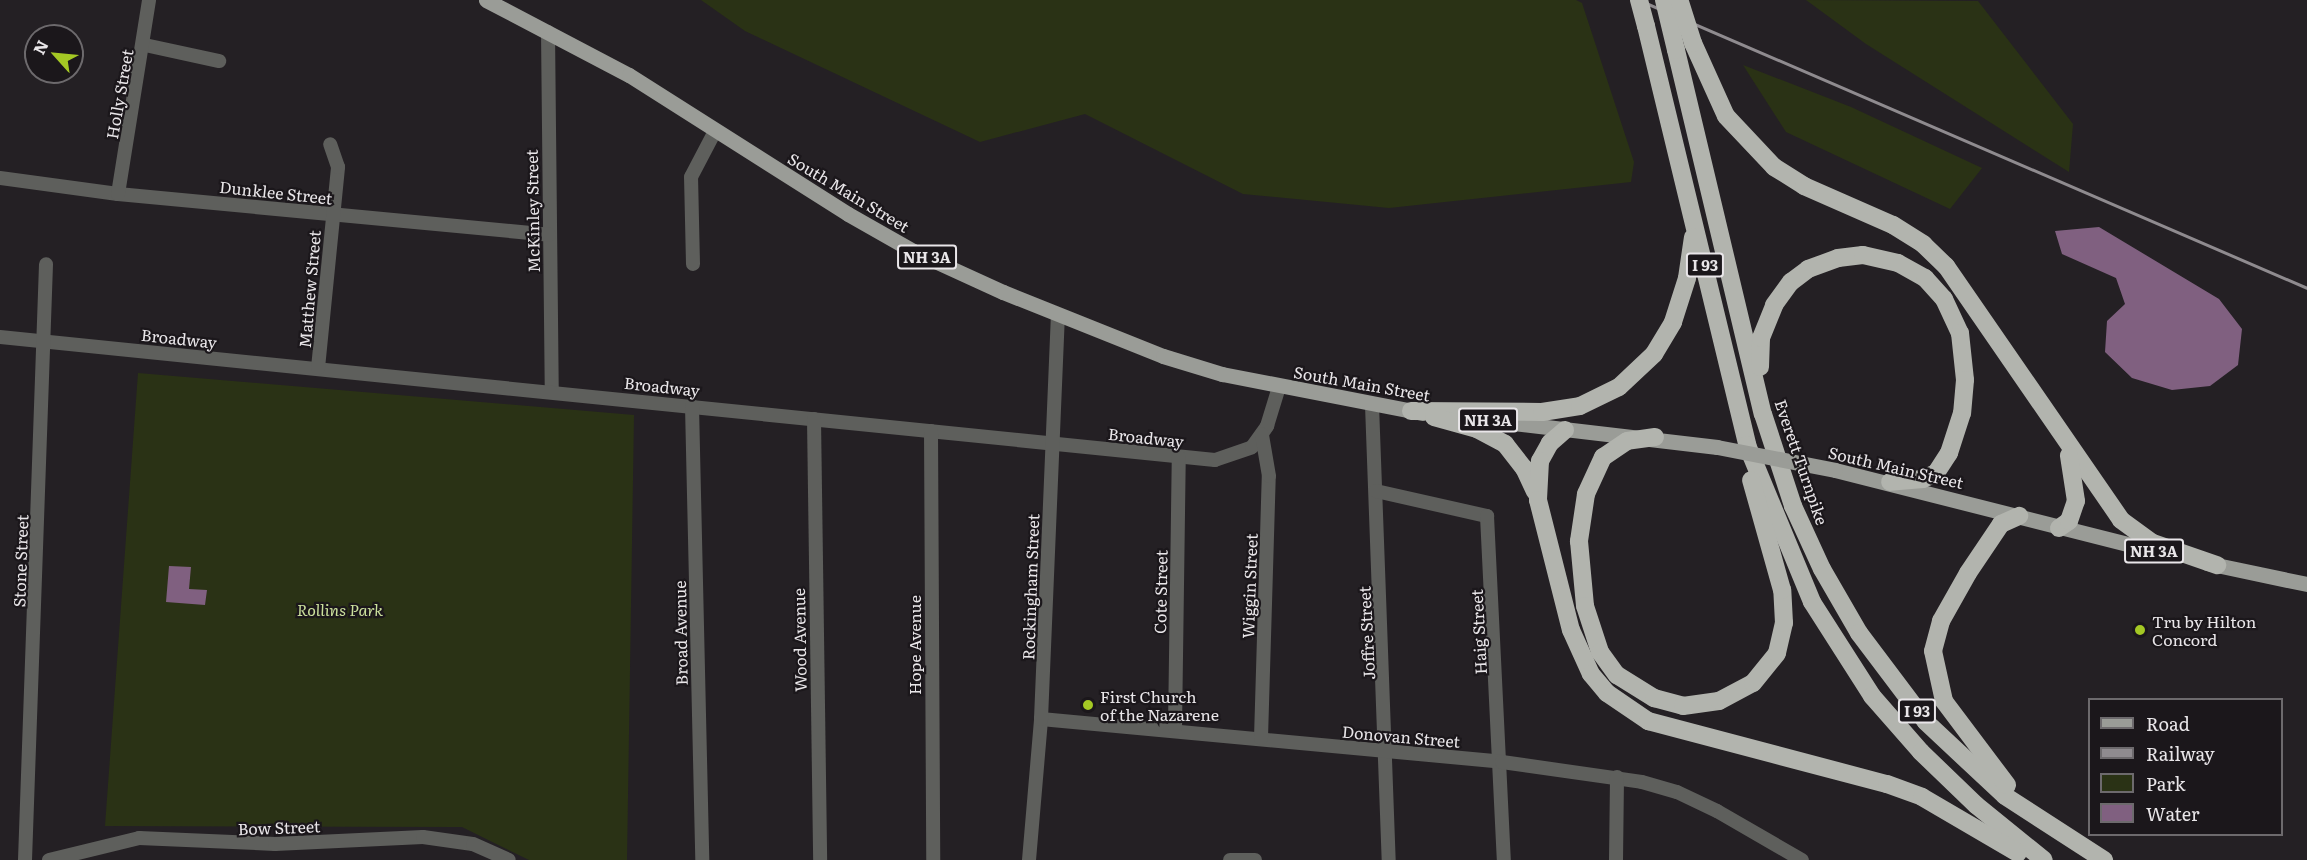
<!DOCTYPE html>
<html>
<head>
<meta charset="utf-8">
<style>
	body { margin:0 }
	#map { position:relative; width:2307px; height:860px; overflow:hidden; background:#242024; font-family:Literata,serif }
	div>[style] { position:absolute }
	.green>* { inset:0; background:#2a3215 }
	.water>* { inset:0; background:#806080 }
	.minor>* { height:14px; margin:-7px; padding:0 7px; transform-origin:7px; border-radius:7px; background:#5e5f5c }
	.major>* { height:15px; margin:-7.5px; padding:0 7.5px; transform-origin:7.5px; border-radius:7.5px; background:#9a9c97 }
	.highway>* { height:18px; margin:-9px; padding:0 9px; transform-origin:9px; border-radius:9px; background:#b2b4ae }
	.rail>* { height:3px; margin:-1.5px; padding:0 1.5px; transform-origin:1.5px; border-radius:1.5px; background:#8f8b8f }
	.major-bridge>* { height:15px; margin:-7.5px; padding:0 7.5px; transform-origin:7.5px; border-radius:7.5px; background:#9a9c97 }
	.highway-bridge>* { height:18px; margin:-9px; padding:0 9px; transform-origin:9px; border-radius:9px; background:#b2b4ae }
	.dots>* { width:16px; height:16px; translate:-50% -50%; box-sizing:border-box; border:3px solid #1b171b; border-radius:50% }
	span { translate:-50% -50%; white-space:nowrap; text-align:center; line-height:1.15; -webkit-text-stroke:4.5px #1b171b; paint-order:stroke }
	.shield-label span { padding:2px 4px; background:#1b171b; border:2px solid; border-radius:4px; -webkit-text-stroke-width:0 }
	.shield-label { font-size:15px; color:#e9e6e9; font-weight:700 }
	.street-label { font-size:16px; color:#e9e6e9 }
	.park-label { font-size:16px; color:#cbe09c; font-style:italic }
	.poi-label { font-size:16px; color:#e9e6e9 }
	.left { translate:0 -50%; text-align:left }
	.legend { position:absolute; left:2088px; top:698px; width:195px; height:138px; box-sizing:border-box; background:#1b171b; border:2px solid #6d6a6d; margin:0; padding:8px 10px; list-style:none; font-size:18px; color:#e9e6e9 }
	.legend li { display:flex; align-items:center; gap:12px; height:30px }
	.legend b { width:30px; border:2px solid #6d6a6d }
	.north { position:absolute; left:24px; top:24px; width:60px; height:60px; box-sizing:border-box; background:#1b171b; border:2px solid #6d6a6d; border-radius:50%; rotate:297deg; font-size:16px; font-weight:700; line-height:24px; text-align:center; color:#e9e6e9 }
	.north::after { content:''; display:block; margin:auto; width:21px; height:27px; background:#a4c824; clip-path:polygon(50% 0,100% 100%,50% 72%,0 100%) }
</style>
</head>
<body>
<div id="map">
	<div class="green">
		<div style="clip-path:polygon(701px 0,1576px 0,1582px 3px,1634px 162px,1631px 182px,1389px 208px,1243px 194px,1085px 114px,980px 142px,745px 31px)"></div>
		<div style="clip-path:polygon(1806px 0,1978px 1px,2073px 124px,2069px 172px,1866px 44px)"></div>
		<div style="clip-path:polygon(1743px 65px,1851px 107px,1982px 168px,1950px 209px,1786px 132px)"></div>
		<div style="clip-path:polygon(138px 373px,634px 415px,627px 860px,529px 860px,462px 827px,105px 826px)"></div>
	</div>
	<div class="water">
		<div style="clip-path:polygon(2099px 227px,2219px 299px,2242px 329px,2238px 365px,2210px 386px,2172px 390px,2132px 378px,2105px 352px,2107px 321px,2125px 304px,2116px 278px,2062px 254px,2055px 231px)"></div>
		<div style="clip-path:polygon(169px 566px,191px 567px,189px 589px,207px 590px,205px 605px,166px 602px)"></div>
	</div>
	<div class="minor">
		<div style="left:548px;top:32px;width:358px;rotate:89.4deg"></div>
		<div style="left:145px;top:45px;width:76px;rotate:12.2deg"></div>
		<div style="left:0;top:178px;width:119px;rotate:7.7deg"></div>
		<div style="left:118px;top:194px;width:433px;rotate:5.4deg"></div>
		<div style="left:118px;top:194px;width:196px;rotate:-80.9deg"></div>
		<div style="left:693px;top:264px;width:87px;rotate:-91.3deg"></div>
		<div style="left:691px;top:177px;width:52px;rotate:-62.4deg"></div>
		<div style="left:0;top:337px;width:1221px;rotate:5.78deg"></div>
		<div style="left:1215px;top:460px;width:39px;rotate:-19deg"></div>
		<div style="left:1252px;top:447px;width:26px;rotate:-54deg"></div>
		<div style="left:1267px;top:426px;width:41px;rotate:-72.9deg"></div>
		<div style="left:318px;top:368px;width:202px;rotate:-84.3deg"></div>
		<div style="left:338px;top:167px;width:24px;rotate:-109deg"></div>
		<div style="left:1372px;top:405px;width:455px;rotate:87.9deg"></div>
		<div style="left:692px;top:406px;width:454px;rotate:88.7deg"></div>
		<div style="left:814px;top:419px;width:441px;rotate:89.2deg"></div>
		<div style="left:931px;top:431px;width:429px;rotate:89.7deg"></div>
		<div style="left:1376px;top:491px;width:114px;rotate:12.7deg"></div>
		<div style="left:1487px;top:516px;width:344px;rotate:87.2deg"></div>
		<div style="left:1041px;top:719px;width:463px;rotate:5.3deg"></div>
		<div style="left:1502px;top:762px;width:141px;rotate:8.1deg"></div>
		<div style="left:1642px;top:782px;width:36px;rotate:16deg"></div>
		<div style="left:1677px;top:792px;width:44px;rotate:25.4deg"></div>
		<div style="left:1717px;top:811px;width:98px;rotate:30deg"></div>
		<div style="left:1175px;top:728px;width:271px;rotate:-89.2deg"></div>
		<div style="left:1261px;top:738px;width:262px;rotate:-88.3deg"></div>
		<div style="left:1269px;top:476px;width:42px;rotate:-99.7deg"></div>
		<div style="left:25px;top:860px;width:596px;rotate:-87.98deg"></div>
		<div style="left:49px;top:860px;width:93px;rotate:-13.7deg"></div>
		<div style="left:139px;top:838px;width:136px;rotate:2.5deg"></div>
		<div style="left:275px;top:844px;width:148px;rotate:-2.7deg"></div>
		<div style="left:423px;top:837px;width:50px;rotate:8deg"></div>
		<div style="left:473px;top:844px;width:39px;rotate:24deg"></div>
		<div style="left:1029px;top:860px;width:142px;rotate:-85.1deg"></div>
		<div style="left:1041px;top:719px;width:403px;rotate:-87.6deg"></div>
		<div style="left:1230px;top:860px;width:25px"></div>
		<div style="left:1616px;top:860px;width:83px;rotate:-89.3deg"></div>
	</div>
	<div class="major">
		<div style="left:486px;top:0;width:161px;rotate:27.7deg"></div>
		<div style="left:629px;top:75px;width:259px;rotate:32.4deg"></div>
		<div style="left:848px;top:214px;width:75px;rotate:29.6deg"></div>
		<div style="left:913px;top:251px;width:99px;rotate:24.5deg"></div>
		<div style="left:1003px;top:292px;width:172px;rotate:21.8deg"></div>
		<div style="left:1163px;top:356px;width:62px;rotate:17deg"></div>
		<div style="left:1222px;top:374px;width:204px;rotate:11deg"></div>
		<div style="left:1470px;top:418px;width:249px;rotate:6.7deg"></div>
		<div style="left:1835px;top:470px;width:342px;rotate:14.2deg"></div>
		<div style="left:2207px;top:563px;width:102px;rotate:11.9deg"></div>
	</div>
	<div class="highway">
		<div style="left:1646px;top:26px;width:431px;rotate:76.4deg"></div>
		<div style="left:1747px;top:445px;width:170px;rotate:67.5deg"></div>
		<div style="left:1812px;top:602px;width:112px;rotate:57.4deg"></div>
		<div style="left:1872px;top:696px;width:74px;rotate:48.8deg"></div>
		<div style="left:1921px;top:752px;width:76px;rotate:43.9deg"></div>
		<div style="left:1976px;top:805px;width:87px;rotate:39deg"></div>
		<div style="left:1693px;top:43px;width:80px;rotate:65.7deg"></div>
		<div style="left:1726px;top:116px;width:70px;rotate:46.7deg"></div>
		<div style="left:1774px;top:167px;width:36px;rotate:32deg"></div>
		<div style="left:1804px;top:186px;width:97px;rotate:23.7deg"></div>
		<div style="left:1893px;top:225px;width:36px;rotate:32deg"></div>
		<div style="left:1923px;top:244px;width:32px;rotate:44deg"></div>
		<div style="left:1946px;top:266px;width:308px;rotate:55.4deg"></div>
		<div style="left:2121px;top:520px;width:39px;rotate:36deg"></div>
		<div style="left:2153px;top:543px;width:68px;rotate:19deg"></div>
		<div style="left:1676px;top:50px;width:374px;rotate:76.6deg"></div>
		<div style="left:1763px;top:414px;width:97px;rotate:71.9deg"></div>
		<div style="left:1793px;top:506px;width:69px;rotate:65.3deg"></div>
		<div style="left:1822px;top:569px;width:74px;rotate:60deg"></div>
		<div style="left:1859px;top:633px;width:111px;rotate:53deg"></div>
		<div style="left:1926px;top:722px;width:108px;rotate:43.1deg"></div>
		<div style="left:2005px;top:796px;width:118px;rotate:32.9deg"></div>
		<div style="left:1760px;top:367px;width:29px;rotate:-88deg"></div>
		<div style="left:1761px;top:338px;width:35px;rotate:-68deg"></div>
		<div style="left:1774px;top:305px;width:29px;rotate:-54deg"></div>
		<div style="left:1791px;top:282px;width:21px;rotate:-37deg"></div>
		<div style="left:1808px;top:269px;width:32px;rotate:-20deg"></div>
		<div style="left:1838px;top:258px;width:25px;rotate:-7deg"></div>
		<div style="left:1863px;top:255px;width:36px;rotate:13deg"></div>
		<div style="left:1898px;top:263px;width:31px;rotate:29deg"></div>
		<div style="left:1925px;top:278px;width:28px;rotate:48deg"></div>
		<div style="left:1944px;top:299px;width:38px;rotate:65deg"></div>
		<div style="left:1960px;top:333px;width:47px;rotate:83.9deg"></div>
		<div style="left:1965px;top:380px;width:33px;rotate:95deg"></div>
		<div style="left:1962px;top:413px;width:42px;rotate:108deg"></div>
		<div style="left:1949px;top:453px;width:24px;rotate:123deg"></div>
		<div style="left:1936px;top:473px;width:14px;rotate:155deg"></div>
		<div style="left:1923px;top:479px;width:33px;rotate:175deg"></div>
		<div style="left:1411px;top:411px;width:131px;rotate:0.4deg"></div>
		<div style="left:1542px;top:412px;width:38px;rotate:-9deg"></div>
		<div style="left:1580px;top:406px;width:43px;rotate:-26deg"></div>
		<div style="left:1619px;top:387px;width:48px;rotate:-43.3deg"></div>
		<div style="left:1654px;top:354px;width:37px;rotate:-59deg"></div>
		<div style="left:1673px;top:322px;width:46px;rotate:-72.3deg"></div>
		<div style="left:1687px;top:278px;width:41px;rotate:-81.7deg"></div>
		<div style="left:1434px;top:417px;width:45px;rotate:15.6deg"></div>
		<div style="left:1477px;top:429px;width:32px;rotate:28deg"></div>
		<div style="left:1505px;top:444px;width:31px;rotate:52deg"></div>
		<div style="left:1524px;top:468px;width:26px;rotate:65deg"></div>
		<div style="left:1565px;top:430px;width:20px;rotate:139deg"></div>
		<div style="left:1550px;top:443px;width:21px;rotate:119deg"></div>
		<div style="left:1540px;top:461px;width:39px;rotate:93deg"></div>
		<div style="left:1538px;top:500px;width:134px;rotate:75.8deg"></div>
		<div style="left:1571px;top:630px;width:48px;rotate:65.6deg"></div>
		<div style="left:1591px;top:674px;width:25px;rotate:50deg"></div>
		<div style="left:1607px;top:693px;width:50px;rotate:34.3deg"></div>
		<div style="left:1648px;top:721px;width:247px;rotate:14.8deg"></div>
		<div style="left:1887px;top:784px;width:37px;rotate:20deg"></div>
		<div style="left:1922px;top:797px;width:111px;rotate:30.3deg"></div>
		<div style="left:1655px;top:437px;width:28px;rotate:172deg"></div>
		<div style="left:1627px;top:441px;width:29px;rotate:146deg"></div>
		<div style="left:1603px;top:457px;width:41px;rotate:114.7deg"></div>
		<div style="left:1586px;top:494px;width:48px;rotate:98.5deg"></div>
		<div style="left:1579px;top:541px;width:65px;rotate:84.7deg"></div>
		<div style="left:1585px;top:606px;width:48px;rotate:71.9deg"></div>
		<div style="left:1600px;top:652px;width:29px;rotate:54deg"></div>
		<div style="left:1617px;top:675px;width:44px;rotate:31.9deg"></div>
		<div style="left:1654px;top:698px;width:30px;rotate:15deg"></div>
		<div style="left:1683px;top:706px;width:36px;rotate:-8deg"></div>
		<div style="left:1719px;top:701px;width:38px;rotate:-28deg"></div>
		<div style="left:1753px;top:683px;width:38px;rotate:-51deg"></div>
		<div style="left:1777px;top:653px;width:31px;rotate:-77deg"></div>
		<div style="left:1784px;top:623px;width:33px;rotate:-93deg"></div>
		<div style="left:1782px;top:590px;width:114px;rotate:-105.7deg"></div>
		<div style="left:2059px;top:528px;width:12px;rotate:-35deg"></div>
		<div style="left:2069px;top:521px;width:21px;rotate:-71deg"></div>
		<div style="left:2076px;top:501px;width:46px;rotate:-98.8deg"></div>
		<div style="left:2007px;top:785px;width:105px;rotate:-126.9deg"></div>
		<div style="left:1944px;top:701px;width:51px;rotate:-102.4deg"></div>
		<div style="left:1933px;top:651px;width:31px;rotate:-75deg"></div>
		<div style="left:1941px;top:621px;width:55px;rotate:-60.6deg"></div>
		<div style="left:1968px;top:573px;width:59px;rotate:-56deg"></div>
		<div style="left:2001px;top:524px;width:20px;rotate:-24deg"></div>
	</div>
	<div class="rail">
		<div style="left:1639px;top:0;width:727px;rotate:23.32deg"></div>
	</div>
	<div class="major-bridge">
		<div style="left:1717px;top:447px;width:120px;rotate:11deg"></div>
	</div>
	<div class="highway-bridge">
		<div style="left:1639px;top:0;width:27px;rotate:75deg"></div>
		<div style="left:1664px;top:0;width:51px;rotate:76.5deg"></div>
		<div style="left:1680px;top:2px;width:43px;rotate:72.4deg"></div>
	</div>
	<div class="dots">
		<div style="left:2140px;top:630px;background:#a4c824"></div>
		<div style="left:1088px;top:705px;background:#a4c824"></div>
	</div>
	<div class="shield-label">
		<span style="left:927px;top:257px">NH 3A</span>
		<span style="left:1705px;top:265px">I 93</span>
		<span style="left:1488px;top:420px">NH 3A</span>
		<span style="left:2154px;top:551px">NH 3A</span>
		<span style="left:1917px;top:711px">I 93</span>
	</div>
	<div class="street-label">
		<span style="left:119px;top:94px;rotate:-80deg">Holly Street</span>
		<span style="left:276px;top:192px;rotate:6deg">Dunklee Street</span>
		<span style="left:849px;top:192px;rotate:31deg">South Main Street</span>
		<span style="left:532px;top:211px;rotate:-91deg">McKinley Street</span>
		<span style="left:309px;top:289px;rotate:-85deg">Matthew Street</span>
		<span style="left:179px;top:338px;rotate:6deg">Broadway</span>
		<span style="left:1362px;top:383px;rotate:10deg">South Main Street</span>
		<span style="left:662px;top:386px;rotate:6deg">Broadway</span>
		<span style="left:1146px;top:437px;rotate:6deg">Broadway</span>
		<span style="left:1802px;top:462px;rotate:71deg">Everett Turnpike</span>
		<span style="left:1896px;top:467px;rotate:13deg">South Main Street</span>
		<span style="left:20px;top:561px;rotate:-88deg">Stone Street</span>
		<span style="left:1249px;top:586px;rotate:-88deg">Wiggin Street</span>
		<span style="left:1030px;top:587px;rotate:-88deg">Rockingham Street</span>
		<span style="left:1160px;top:592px;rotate:-89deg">Cote Street</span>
		<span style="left:1478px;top:632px;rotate:-93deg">Haig Street</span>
		<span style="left:680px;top:633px;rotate:-91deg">Broad Avenue</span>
		<span style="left:1366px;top:633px;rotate:-93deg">Joffre Street</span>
		<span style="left:799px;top:640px;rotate:-91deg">Wood Avenue</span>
		<span style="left:914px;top:645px;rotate:-90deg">Hope Avenue</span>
		<span style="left:1401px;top:736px;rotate:5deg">Donovan Street</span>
		<span style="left:279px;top:827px;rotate:-2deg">Bow Street</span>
	</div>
	<div class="park-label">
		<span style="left:340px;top:609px">Rollins Park</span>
	</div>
	<div class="poi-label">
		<span class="left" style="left:2152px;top:630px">Tru by Hilton<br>Concord</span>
		<span class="left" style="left:1100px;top:705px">First Church<br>of the Nazarene</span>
	</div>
	<ul class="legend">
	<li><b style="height:8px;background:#9a9c97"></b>Road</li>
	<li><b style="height:8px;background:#8f8b8f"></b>Railway</li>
	<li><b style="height:16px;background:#2a3215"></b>Park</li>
	<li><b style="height:16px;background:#806080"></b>Water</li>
	</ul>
	<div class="north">N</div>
</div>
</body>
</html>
